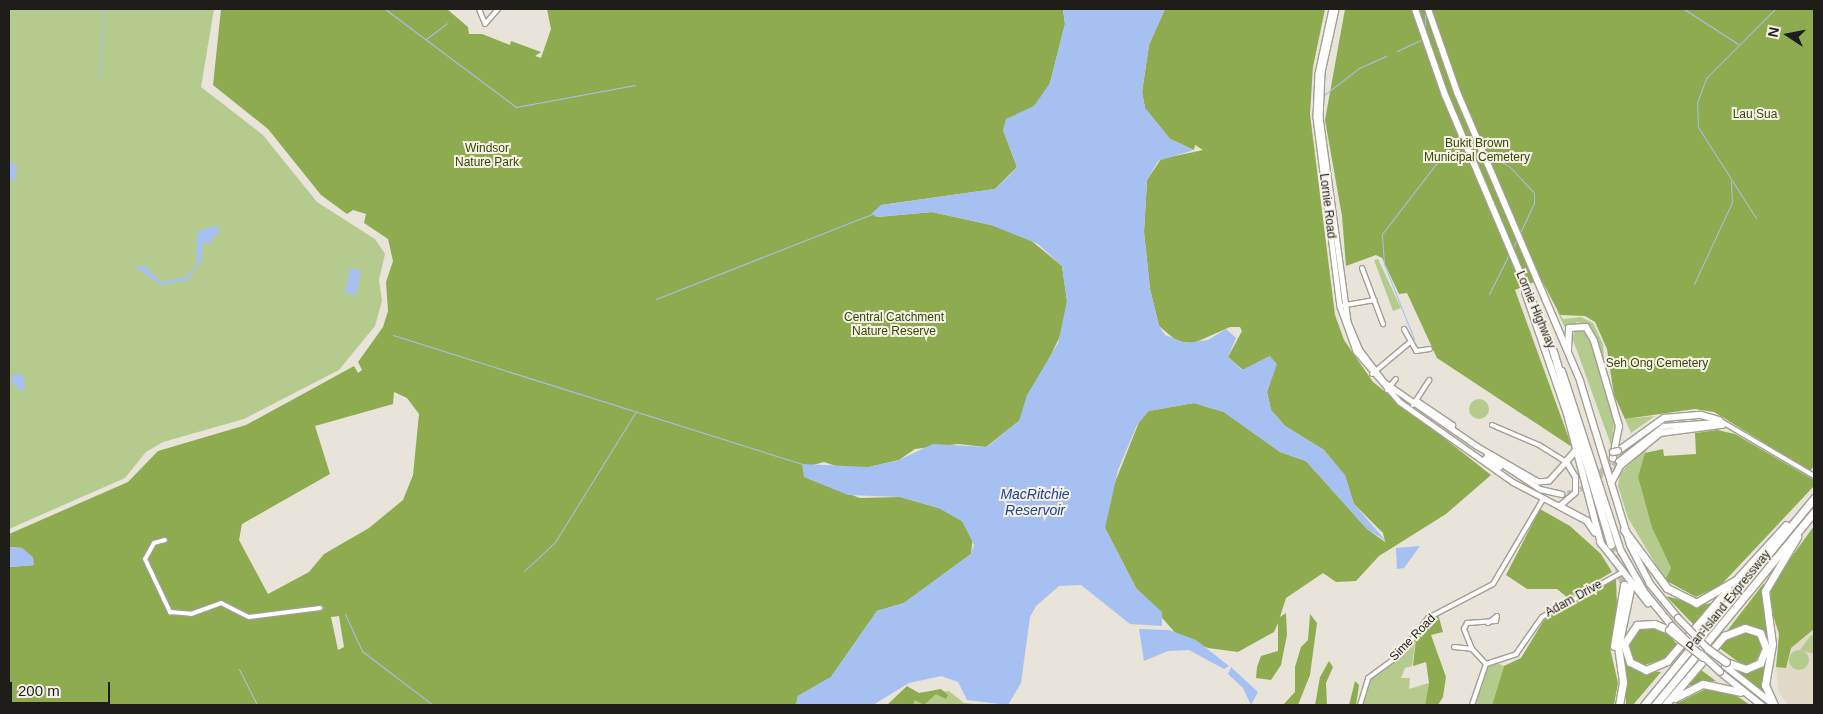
<!DOCTYPE html>
<html>
<head>
<meta charset="utf-8">
<style>
	body { margin:0 }
	#map { position:relative; width:1823px; height:714px; overflow:hidden; background:#e8e4da; font-family:Arial,sans-serif }
	div>[style] { position:absolute }
	.built>* { inset:0; background:#e0d9c8 }
	.green>* { inset:0; background:#b5cb8e }
	.round { border-radius:50% }
	.forest>* { inset:0; background:#8eac4f }
	.water>* { inset:0; background:#a6c0f1 }
	.stream>* { height:1px; margin:-0.5px; padding:0 0.5px; transform-origin:0.5px; border-radius:0.5px; background:#a6c0f1 }
	.tertiary-tunnel>* { height:4.5px; margin-top:-2.25px; transform-origin:0; background:repeating-linear-gradient(90deg,#c0bcb4 0 4.5px,transparent 0 6.5px) }
	.trunk-tunnel>* { height:6px; margin-top:-3px; transform-origin:0; background:repeating-linear-gradient(90deg,#c0bcb4 0 6px,transparent 0 9px) }
	.motorway-tunnel>* { height:7px; margin-top:-3.5px; transform-origin:0; background:repeating-linear-gradient(90deg,#c0bcb4 0 7px,transparent 0 10.5px) }
	.roads { filter:drop-shadow(1px 0 #a29e95) drop-shadow(-1px 0 #a29e95) drop-shadow(0 1px #a29e95) drop-shadow(0 -1px #a29e95) }
	.minor>* { height:4px; margin:-2px; padding:0 2px; transform-origin:2px; border-radius:2px; background:#fff }
	.tertiary>* { height:4.5px; margin:-2.25px; padding:0 2.25px; transform-origin:2.25px; border-radius:2.25px; background:#fff }
	.trunk>* { height:6px; margin:-3px; padding:0 3px; transform-origin:3px; border-radius:3px; background:#fff }
	.motorway>* { height:7px; margin:-3.5px; padding:0 3.5px; transform-origin:3.5px; border-radius:3.5px; background:#fff }
	.bridges { filter:drop-shadow(1px 0 #a29e95) drop-shadow(-1px 0 #a29e95) drop-shadow(0 1px #a29e95) drop-shadow(0 -1px #a29e95) }
	.trunk-bridge>* { height:6px; margin:-3px; padding:0 3px; transform-origin:3px; border-radius:3px; background:#fff }
	.motorway-bridge>* { height:7px; margin:-3.5px; padding:0 3.5px; transform-origin:3.5px; border-radius:3.5px; background:#fff }
	span { translate:-50% -50%; white-space:nowrap; text-align:center; line-height:1.15; -webkit-text-stroke:4px #f5f1e7; paint-order:stroke }
	.park-label { font-size:12px; color:#364901 }
	.street-label { font-size:12px; color:#1f1d1a }
	.water-label { font-size:14px; color:#1d44a0; font-style:italic }
	.frame { position:absolute; inset:0; border:10px solid #1f1d1a; pointer-events:none }
	.north { position:absolute; left:1763px; top:10px; width:50px; height:50px; -webkit-text-stroke:4px #f5f1e7; paint-order:stroke; rotate:281deg; font-size:14px; font-weight:700; line-height:20px; text-align:center; color:#1f1d1a }
	.north::after { content:''; display:block; margin:auto; width:18px; height:22px; background:#1f1d1a; clip-path:polygon(50% 0,100% 100%,50% 72%,0 100%) }
	.scale { position:absolute; left:10px; top:682px; width:100px; height:22px; box-sizing:border-box; border:2px solid #1f1d1a; border-top:0; padding-left:6px; font-size:15px; line-height:18px; white-space:nowrap; color:#1f1d1a; -webkit-text-stroke:4px #f5f1e7; paint-order:stroke }
</style>
</head>
<body>
<div id="map">
	<div class="built">
		<div style="clip-path:polygon(1814px 629px,1814px 705px,1788px 705px,1779px 692px,1776px 667px,1786px 668px,1791px 648px)"></div>
	</div>
	<div class="green">
		<div style="clip-path:polygon(9px 9px,214px 9px,201px 87px,263px 135px,317px 202px,375px 239px,385px 254px,379px 280px,382px 301px,375px 326px,339px 370px,244px 419px,163px 442px,146px 452px,125px 478px,9px 529px)"></div>
		<div style="clip-path:polygon(1378px 259px,1401px 308px,1393px 311px,1374px 260px)"></div>
		<div style="clip-path:polygon(1556px 309px,1563px 319px,1581px 317px,1593px 323px,1603px 344px,1605px 372px,1599px 344px,1586px 325px,1577px 322px,1566px 330px)"></div>
		<div style="clip-path:polygon(1575px 329px,1585px 330px,1593px 346px,1614px 421px,1612px 448px,1572px 337px)"></div>
		<div class="round" style="left:1469px;top:399px;width:20px;height:20px"></div>
		<div style="clip-path:polygon(1655px 416px,1631px 433px,1625px 419px)"></div>
		<div style="clip-path:polygon(1648px 446px,1638px 477px,1652px 528px,1671px 568px,1665px 580px,1628px 518px,1618px 486px,1620px 473px)"></div>
		<div style="clip-path:polygon(1811px 635px,1814px 636px,1814px 654px,1800px 650px)"></div>
		<div style="clip-path:polygon(1416px 637px,1412px 666px,1405px 668px,1401px 678px,1410px 678px,1409px 689px,1429px 683px,1425px 705px,1362px 705px,1370px 678px,1402px 656px)"></div>
		<div class="round" style="left:1789px;top:650px;width:20px;height:20px"></div>
		<div style="clip-path:polygon(1497px 663px,1504px 666px,1492px 705px,1476px 705px,1483px 676px,1489px 665px)"></div>
		<div style="clip-path:polygon(949px 691px,964px 703px,987px 705px,888px 705px,918px 693px)"></div>
	</div>
	<div class="forest">
		<div style="clip-path:polygon(evenodd,221px 9px,447px 9px,468px 27px,469px 34px,482px 34px,510px 45px,511px 41px,541px 52px,535px 56px,541px 58px,551px 29px,547px 9px,1063px 9px,1065px 24px,1050px 83px,1040px 101px,1003px 130px,1017px 167px,995px 189px,881px 205px,877px 217px,932px 212px,991px 225px,1028px 238px,1062px 266px,1067px 301px,1062px 332px,1019px 421px,986px 447px,958px 444px,915px 449px,899px 460px,869px 467px,842px 468px,824px 462px,813px 465px,809px 479px,860px 498px,900px 497px,939px 508px,962px 521px,973px 537px,971px 554px,904px 603px,877px 611px,831px 677px,798px 696px,796px 705px,9px 705px,9px 567px,34px 565px,22px 548px,9px 547px,9px 534px,128px 482px,158px 451px,246px 425px,354px 366px,358px 373px,362px 370px,358px 362px,383px 327px,388px 311px,386px 282px,393px 261px,388px 239px,364px 223px,366px 214px,353px 210px,347px 214px,321px 195px,268px 129px,213px 85px,221px 9px,394px 392px,407px 398px,419px 414px,413px 475px,403px 500px,369px 528px,324px 554px,309px 572px,268px 594px,239px 540px,242px 524px,330px 474px,315px 426px,393px 404px,394px 392px,221px 9px,339px 616px,344px 647px,338px 650px,331px 617px,339px 616px)"></div>
		<div style="clip-path:polygon(1165px 9px,1325px 9px,1313px 67px,1310px 114px,1335px 315px,1344px 340px,1373px 382px,1491px 475px,1446px 514px,1379px 556px,1356px 581px,1336px 582px,1323px 573px,1286px 598px,1280px 617px,1286px 613px,1287px 635px,1281px 665px,1271px 680px,1256px 678px,1257px 667px,1261px 656px,1278px 651px,1278px 623px,1274px 632px,1238px 652px,1208px 648px,1178px 636px,1136px 588px,1105px 528px,1108px 500px,1141px 417px,1148px 411px,1194px 403px,1224px 412px,1280px 452px,1306px 461px,1367px 529px,1385px 542px,1383px 533px,1354px 504px,1345px 476px,1324px 450px,1285px 426px,1271px 410px,1267px 392px,1276px 364px,1268px 357px,1243px 370px,1228px 357px,1242px 331px,1240px 327px,1230px 327px,1194px 343px,1178px 342px,1159px 326px,1150px 289px,1144px 232px,1147px 180px,1161px 159px,1203px 150px,1195px 145px,1194px 150px,1170px 139px,1145px 108px,1142px 92px,1149px 45px)"></div>
		<div style="clip-path:polygon(1345px 9px,1814px 9px,1814px 466px,1810px 471px,1714px 412px,1695px 409px,1625px 419px,1614px 395px,1607px 349px,1595px 322px,1585px 316px,1560px 315px,1541px 279px,1515px 290px,1572px 447px,1437px 358px,1407px 293px,1399px 294px,1382px 258px,1376px 255px,1346px 266px,1342px 216px,1325px 120px)"></div>
		<div style="clip-path:polygon(1717px 430px,1735px 434px,1814px 480px,1814px 486px,1720px 586px,1696px 597px,1665px 580px,1671px 568px,1652px 528px,1638px 477px,1645px 453px,1663px 449px,1664px 456px,1696px 454px,1695px 433px)"></div>
		<div style="clip-path:polygon(1540px 509px,1570px 526px,1601px 554px,1612px 572px,1568px 598px,1557px 589px,1527px 589px,1506px 575px)"></div>
		<div style="clip-path:polygon(1814px 526px,1814px 629px,1791px 648px,1786px 668px,1776px 667px,1779px 634px,1771px 609px,1771px 585px)"></div>
		<div style="clip-path:polygon(1616px 578px,1617px 607px,1610px 648px,1618px 683px,1614px 705px,1492px 705px,1504px 666px,1521px 658px,1544px 620px)"></div>
		<div style="clip-path:polygon(1764px 583px,1762px 599px,1768px 645px,1753px 626px,1727px 631px)"></div>
		<div style="clip-path:polygon(1666px 596px,1699px 605px,1713px 603px,1694px 625px)"></div>
		<div style="clip-path:polygon(1310px 614px,1317px 623px,1310px 675px,1298px 705px,1283px 705px,1295px 692px,1295px 667px,1301px 647px,1308px 640px)"></div>
		<div style="clip-path:polygon(1438px 614px,1443px 632px,1431px 635px,1446px 677px,1443px 697px,1438px 705px,1425px 705px,1429px 683px,1426px 662px,1413px 666px,1416px 638px)"></div>
		<div style="clip-path:polygon(1649px 626px,1666px 631px,1678px 646px,1666px 658px,1642px 666px,1633px 660px,1628px 644px,1638px 629px)"></div>
		<div style="clip-path:polygon(1749px 631px,1756px 634px,1762px 648px,1756px 661px,1744px 666px,1718px 647px,1734px 633px)"></div>
		<div style="clip-path:polygon(1625px 658px,1636px 670px,1661px 672px,1633px 705px,1626px 705px)"></div>
		<div style="clip-path:polygon(1765px 659px,1763px 684px,1766px 697px,1736px 672px,1746px 671px)"></div>
		<div style="clip-path:polygon(1329px 661px,1333px 667px,1326px 683px,1327px 705px,1315px 705px,1320px 677px)"></div>
		<div style="clip-path:polygon(1701px 670px,1716px 681px,1685px 686px)"></div>
		<div style="clip-path:polygon(1355px 681px,1359px 685px,1356px 705px,1349px 705px)"></div>
		<div style="clip-path:polygon(907px 686px,919px 693px,941px 689px,948px 695px,946px 699px,936px 694px,924px 705px,915px 700px,913px 705px,887px 705px)"></div>
		<div style="clip-path:polygon(1708px 688px,1731px 692px,1750px 705px,1673px 705px)"></div>
	</div>
	<div class="water">
		<div style="clip-path:polygon(1063px 9px,1165px 9px,1149px 45px,1142px 91px,1145px 108px,1170px 139px,1194px 150px,1158px 161px,1147px 180px,1144px 232px,1150px 289px,1159px 326px,1165px 335px,1186px 343px,1208px 340px,1226px 329px,1236px 338px,1228px 357px,1242px 370px,1270px 356px,1277px 364px,1267px 392px,1271px 410px,1285px 426px,1324px 450px,1345px 475px,1354px 504px,1386px 541px,1367px 529px,1306px 461px,1280px 452px,1224px 412px,1194px 403px,1149px 411px,1137px 425px,1118px 470px,1105px 528px,1136px 588px,1162px 612px,1162px 626px,1130px 624px,1081px 585px,1059px 586px,1036px 606px,1030px 617px,1021px 683px,1008px 705px,967px 700px,958px 682px,941px 676px,909px 683px,873px 705px,796px 705px,798px 696px,831px 677px,877px 611px,904px 603px,971px 554px,974px 545px,962px 521px,939px 508px,900px 497px,848px 495px,804px 477px,802px 464px,869px 467px,899px 460px,933px 444px,987px 447px,1019px 421px,1027px 395px,1058px 343px,1067px 301px,1062px 266px,1038px 244px,991px 225px,932px 212px,877px 217px,871px 214px,881px 205px,995px 189px,1009px 176px,1017px 167px,1003px 130px,1006px 119px,1034px 106px,1050px 83px,1065px 24px)"></div>
		<div style="clip-path:polygon(9px 162px,17px 165px,15px 180px,9px 181px)"></div>
		<div style="clip-path:polygon(216px 225px,221px 235px,215px 234px,211px 243px,203px 243px,201px 262px,188px 280px,161px 285px,134px 266px,145px 266px,161px 282px,186px 277px,196px 267px,197px 232px)"></div>
		<div style="clip-path:polygon(350px 268px,361px 271px,356px 295px,345px 293px)"></div>
		<div style="clip-path:polygon(15px 373px,24px 377px,24px 393px,10px 381px)"></div>
		<div style="clip-path:polygon(1420px 546px,1404px 568px,1397px 569px,1396px 548px)"></div>
		<div style="clip-path:polygon(9px 547px,22px 548px,33px 557px,34px 565px,9px 567px)"></div>
		<div style="clip-path:polygon(1139px 629px,1169px 630px,1196px 640px,1229px 666px,1224px 669px,1189px 650px,1168px 651px,1144px 661px)"></div>
		<div style="clip-path:polygon(1231px 667px,1258px 692px,1251px 705px,1243px 688px,1228px 674px)"></div>
	</div>
	<div class="stream">
		<div style="left:385px;top:9px;width:164px;rotate:36.8deg"></div>
		<div style="left:516px;top:107px;width:121px;rotate:-10.5deg"></div>
		<div style="left:1684px;top:9px;width:64px;rotate:32.9deg"></div>
		<div style="left:1425px;top:27px;width:16px;rotate:-90deg"></div>
		<div style="left:426px;top:39px;width:26px;rotate:-37deg"></div>
		<div style="left:1397px;top:51px;width:29px;rotate:-25deg"></div>
		<div style="left:99px;top:79px;width:70px;rotate:-85.1deg"></div>
		<div style="left:1324px;top:95px;width:44px;rotate:-37.6deg"></div>
		<div style="left:1359px;top:68px;width:30px;rotate:-24deg"></div>
		<div style="left:1446px;top:104px;width:39px;rotate:67deg"></div>
		<div style="left:1469px;top:145px;width:10px;rotate:29deg"></div>
		<div style="left:1486px;top:154px;width:27px;rotate:28deg"></div>
		<div style="left:1510px;top:167px;width:35px;rotate:47deg"></div>
		<div style="left:1534px;top:193px;width:10px;rotate:90deg"></div>
		<div style="left:1534px;top:203px;width:33px;rotate:115deg"></div>
		<div style="left:1756px;top:218px;width:108px;rotate:-122.5deg"></div>
		<div style="left:1698px;top:127px;width:24px;rotate:-92deg"></div>
		<div style="left:1697px;top:103px;width:27px;rotate:-70deg"></div>
		<div style="left:1706px;top:78px;width:98px;rotate:-45deg"></div>
		<div style="left:1512px;top:249px;width:11px;rotate:-63deg"></div>
		<div style="left:1694px;top:284px;width:90px;rotate:-65.1deg"></div>
		<div style="left:1732px;top:202px;width:21px;rotate:-93deg"></div>
		<div style="left:1489px;top:294px;width:45px;rotate:-63.4deg"></div>
		<div style="left:656px;top:299px;width:232px;rotate:-21.5deg"></div>
		<div style="left:393px;top:335px;width:430px;rotate:17.5deg"></div>
		<div style="left:1414px;top:339px;width:81px;rotate:-111.8deg"></div>
		<div style="left:1384px;top:264px;width:30px;rotate:-94deg"></div>
		<div style="left:1382px;top:234px;width:121px;rotate:-52.4deg"></div>
		<div style="left:524px;top:571px;width:42px;rotate:-43.1deg"></div>
		<div style="left:555px;top:542px;width:152px;rotate:-58.2deg"></div>
		<div style="left:345px;top:614px;width:41px;rotate:65.3deg"></div>
		<div style="left:362px;top:651px;width:89px;rotate:37.3deg"></div>
		<div style="left:239px;top:669px;width:40px;rotate:63.4deg"></div>
	</div>
	<div class="tertiary-tunnel">
		<div style="left:1561px;top:495px;width:28px;rotate:-18deg"></div>
		<div style="left:1588px;top:486px;width:39px;rotate:-40deg"></div>
	</div>
	<div class="trunk-tunnel">
		<div style="left:1600px;top:474px;width:21px;rotate:-51deg"></div>
	</div>
	<div class="motorway-tunnel">
		<div style="left:1611px;top:545px;width:42px;rotate:72deg"></div>
	</div>
	<div class="roads">
		<div class="minor">
			<div style="left:479px;top:9px;width:16px;rotate:68deg"></div>
			<div style="left:485px;top:24px;width:20px;rotate:-49deg"></div>
			<div style="left:1362px;top:268px;width:60px;rotate:69.4deg"></div>
			<div style="left:1340px;top:306px;width:35px;rotate:-10deg"></div>
			<div style="left:1404px;top:329px;width:25px;rotate:61deg"></div>
			<div style="left:1416px;top:351px;width:14px;rotate:-8deg"></div>
			<div style="left:1372px;top:374px;width:48px;rotate:-40deg"></div>
			<div style="left:1387px;top:390px;width:14px;rotate:-51deg"></div>
			<div style="left:1416px;top:400px;width:45px;rotate:34deg"></div>
			<div style="left:1453px;top:425px;width:5px;rotate:101deg"></div>
			<div style="left:1413px;top:405px;width:30px;rotate:-57deg"></div>
			<div style="left:1719px;top:420px;width:110px;rotate:30.5deg"></div>
			<div style="left:1492px;top:425px;width:51px;rotate:23.1deg"></div>
			<div style="left:1539px;top:445px;width:32px;rotate:32deg"></div>
			<div style="left:165px;top:540px;width:11px;rotate:165deg"></div>
			<div style="left:154px;top:543px;width:18px;rotate:119deg"></div>
			<div style="left:145px;top:559px;width:59px;rotate:64.7deg"></div>
			<div style="left:170px;top:612px;width:21px;rotate:5deg"></div>
			<div style="left:191px;top:614px;width:32px;rotate:-20deg"></div>
			<div style="left:221px;top:603px;width:31px;rotate:27deg"></div>
			<div style="left:249px;top:617px;width:72px;rotate:-7.2deg"></div>
			<div style="left:1488px;top:623px;width:11px;rotate:-38deg"></div>
			<div style="left:1454px;top:647px;width:18px;rotate:6deg"></div>
			<div style="left:1486px;top:664px;width:21px;rotate:-133deg"></div>
			<div style="left:1472px;top:649px;width:22px;rotate:-112deg"></div>
			<div style="left:1464px;top:629px;width:7px;rotate:-63deg"></div>
			<div style="left:1467px;top:623px;width:29px;rotate:-4deg"></div>
			<div style="left:1496px;top:621px;width:5px;rotate:-79deg"></div>
			<div style="left:1360px;top:705px;width:28px;rotate:-73deg"></div>
			<div style="left:1368px;top:678px;width:41px;rotate:-36deg"></div>
			<div style="left:1401px;top:654px;width:45px;rotate:-53.1deg"></div>
			<div style="left:1428px;top:618px;width:73px;rotate:-27.6deg"></div>
			<div style="left:1493px;top:584px;width:99px;rotate:-59.5deg"></div>
			<div style="left:1472px;top:705px;width:43px;rotate:-71.1deg"></div>
			<div style="left:1486px;top:664px;width:32px;rotate:-18deg"></div>
			<div style="left:1516px;top:654px;width:45px;rotate:-54.9deg"></div>
			<div style="left:1542px;top:617px;width:93px;rotate:-29.1deg"></div>
		</div>
		<div class="tertiary">
			<div style="left:1332px;top:9px;width:66px;rotate:102.2deg"></div>
			<div style="left:1318px;top:74px;width:43px;rotate:92.7deg"></div>
			<div style="left:1316px;top:117px;width:191px;rotate:82.8deg"></div>
			<div style="left:1340px;top:306px;width:48px;rotate:70.4deg"></div>
			<div style="left:1356px;top:351px;width:67px;rotate:49.2deg"></div>
			<div style="left:1400px;top:402px;width:138px;rotate:35.3deg"></div>
			<div style="left:1513px;top:482px;width:52px;rotate:27.6deg"></div>
			<div style="left:1559px;top:506px;width:21px;rotate:-41deg"></div>
			<div style="left:1575px;top:492px;width:15px;rotate:-90deg"></div>
			<div style="left:1575px;top:477px;width:17px;rotate:-121deg"></div>
			<div style="left:1566px;top:462px;width:25px;rotate:132deg"></div>
			<div style="left:1549px;top:481px;width:11px;rotate:175deg"></div>
			<div style="left:1538px;top:482px;width:72px;rotate:-149.9deg"></div>
			<div style="left:1336px;top:9px;width:65px;rotate:102.5deg"></div>
			<div style="left:1322px;top:72px;width:45px;rotate:92.5deg"></div>
			<div style="left:1320px;top:117px;width:207px;rotate:82.2deg"></div>
			<div style="left:1348px;top:322px;width:30px;rotate:67deg"></div>
			<div style="left:1360px;top:350px;width:39px;rotate:53deg"></div>
			<div style="left:1383px;top:381px;width:114px;rotate:34.7deg"></div>
			<div style="left:1487px;top:454px;width:64px;rotate:33.4deg"></div>
			<div style="left:1540px;top:489px;width:22px;rotate:13deg"></div>
			<div style="left:1485px;top:458px;width:17px;rotate:31deg"></div>
			<div style="left:1618px;top:461px;width:57px;rotate:-37.9deg"></div>
			<div style="left:1663px;top:426px;width:53px;rotate:-4.3deg"></div>
		</div>
		<div class="trunk">
			<div style="left:1415px;top:9px;width:91px;rotate:70.8deg"></div>
			<div style="left:1445px;top:95px;width:282px;rotate:67.1deg"></div>
			<div style="left:1428px;top:9px;width:88px;rotate:70.7deg"></div>
			<div style="left:1457px;top:92px;width:314px;rotate:66.9deg"></div>
			<div style="left:1580px;top:381px;width:171px;rotate:73deg"></div>
			<div style="left:1630px;top:545px;width:44px;rotate:62.9deg"></div>
			<div style="left:1650px;top:584px;width:44px;rotate:50.5deg"></div>
			<div style="left:1525px;top:292px;width:129px;rotate:71deg"></div>
			<div style="left:1567px;top:414px;width:134px;rotate:75.3deg"></div>
			<div style="left:1568px;top:349px;width:21px;rotate:-87deg"></div>
			<div style="left:1569px;top:328px;width:17px;rotate:-3deg"></div>
			<div style="left:1586px;top:327px;width:16px;rotate:60deg"></div>
			<div style="left:1594px;top:341px;width:89px;rotate:73.6deg"></div>
			<div style="left:1619px;top:426px;width:33px;rotate:101deg"></div>
			<div style="left:1562px;top:371px;width:189px;rotate:71.9deg"></div>
			<div style="left:1621px;top:551px;width:48px;rotate:60.3deg"></div>
			<div style="left:1645px;top:593px;width:43px;rotate:50.7deg"></div>
			<div style="left:1618px;top:451px;width:57px;rotate:-35.7deg"></div>
			<div style="left:1664px;top:418px;width:37px;rotate:-5deg"></div>
			<div style="left:1701px;top:415px;width:19px;rotate:16deg"></div>
			<div style="left:1566px;top:462px;width:17px;rotate:-50deg"></div>
			<div style="left:1611px;top:483px;width:19px;rotate:-62deg"></div>
			<div style="left:1620px;top:466px;width:52px;rotate:-39.5deg"></div>
			<div style="left:1660px;top:433px;width:63px;rotate:-7.4deg"></div>
			<div style="left:1559px;top:506px;width:32px;rotate:28deg"></div>
			<div style="left:1587px;top:521px;width:14px;rotate:56deg"></div>
			<div style="left:1600px;top:542px;width:78px;rotate:51.8deg"></div>
			<div style="left:1725px;top:666px;width:63px;rotate:38.5deg"></div>
			<div style="left:1720px;top:672px;width:53px;rotate:38.8deg"></div>
		</div>
		<div class="motorway">
			<div style="left:1553px;top:351px;width:202px;rotate:73.4deg"></div>
			<div style="left:1624px;top:530px;width:72px;rotate:53.4deg"></div>
			<div style="left:1667px;top:588px;width:33px;rotate:27deg"></div>
			<div style="left:1696px;top:603px;width:46px;rotate:-29.9deg"></div>
			<div style="left:1736px;top:580px;width:74px;rotate:-47.7deg"></div>
			<div style="left:1669px;top:630px;width:16px;rotate:-158deg"></div>
			<div style="left:1654px;top:624px;width:17px;rotate:177deg"></div>
			<div style="left:1637px;top:625px;width:23px;rotate:124deg"></div>
			<div style="left:1624px;top:644px;width:19px;rotate:72deg"></div>
			<div style="left:1630px;top:662px;width:18px;rotate:27deg"></div>
			<div style="left:1646px;top:670px;width:23px;rotate:-23deg"></div>
			<div style="left:1667px;top:661px;width:94px;rotate:-49.7deg"></div>
			<div style="left:1614px;top:646px;width:62px;rotate:-80.7deg"></div>
			<div style="left:1675px;top:698px;width:31px;rotate:-27deg"></div>
			<div style="left:1703px;top:684px;width:38px;rotate:12deg"></div>
			<div style="left:1619px;top:705px;width:23px;rotate:-80deg"></div>
			<div style="left:1623px;top:682px;width:35px;rotate:-98deg"></div>
			<div style="left:1618px;top:647px;width:64px;rotate:-78.3deg"></div>
			<div style="left:1644px;top:705px;width:268px;rotate:-50.6deg"></div>
			<div style="left:1655px;top:705px;width:250px;rotate:-50.5deg"></div>
			<div style="left:1665px;top:705px;width:91px;rotate:-49.5deg"></div>
			<div style="left:1724px;top:636px;width:22px;rotate:-21deg"></div>
			<div style="left:1745px;top:628px;width:16px;rotate:18deg"></div>
			<div style="left:1760px;top:633px;width:16px;rotate:68deg"></div>
			<div style="left:1766px;top:648px;width:16px;rotate:112deg"></div>
			<div style="left:1760px;top:663px;width:15px;rotate:157deg"></div>
			<div style="left:1746px;top:669px;width:21px;rotate:-161deg"></div>
			<div style="left:1774px;top:705px;width:22px;rotate:-114deg"></div>
			<div style="left:1765px;top:685px;width:42px;rotate:-80.3deg"></div>
			<div style="left:1772px;top:644px;width:53px;rotate:-97.5deg"></div>
			<div style="left:1765px;top:591px;width:63px;rotate:-59.3deg"></div>
		</div>
	</div>
	<div class="bridges">
		<div class="trunk-bridge">
			<div style="left:1613px;top:452px;width:5px;rotate:-11deg"></div>
			<div style="left:1678px;top:618px;width:46px;rotate:45.9deg"></div>
			<div style="left:1672px;top:626px;width:23px;rotate:45deg"></div>
			<div style="left:1701px;top:654px;width:26px;rotate:43deg"></div>
		</div>
		<div class="motorway-bridge">
			<div style="left:1669px;top:630px;width:43px;rotate:38.5deg"></div>
			<div style="left:1708px;top:649px;width:22px;rotate:36deg"></div>
		</div>
	</div>
	<div class="park-label">
		<span style="left:1755px;top:115px">Lau Sua</span>
		<span style="left:1477px;top:151px">Bukit Brown<br>Municipal Cemetery</span>
		<span style="left:487px;top:156px">Windsor<br>Nature Park</span>
		<span style="left:894px;top:325px">Central Catchment<br>Nature Reserve</span>
		<span style="left:1657px;top:364px">Seh Ong Cemetery</span>
	</div>
	<div class="street-label">
		<span style="left:1327px;top:206px;rotate:83deg">Lornie Road</span>
		<span style="left:1535px;top:310px;rotate:67deg">Lornie Highway</span>
		<span style="left:1574px;top:599px;rotate:-29deg">Adam Drive</span>
		<span style="left:1729px;top:601px;rotate:-51deg">Pan-Island Expressway</span>
		<span style="left:1413px;top:638px;rotate:-46deg">Sime Road</span>
	</div>
	<div class="water-label">
		<span style="left:1035px;top:502px">MacRitchie<br>Reservoir</span>
	</div>
	<div class="frame"></div>
	<div class="north">N</div>
	<div class="scale">200 m</div>
</div>
</body>
</html>
